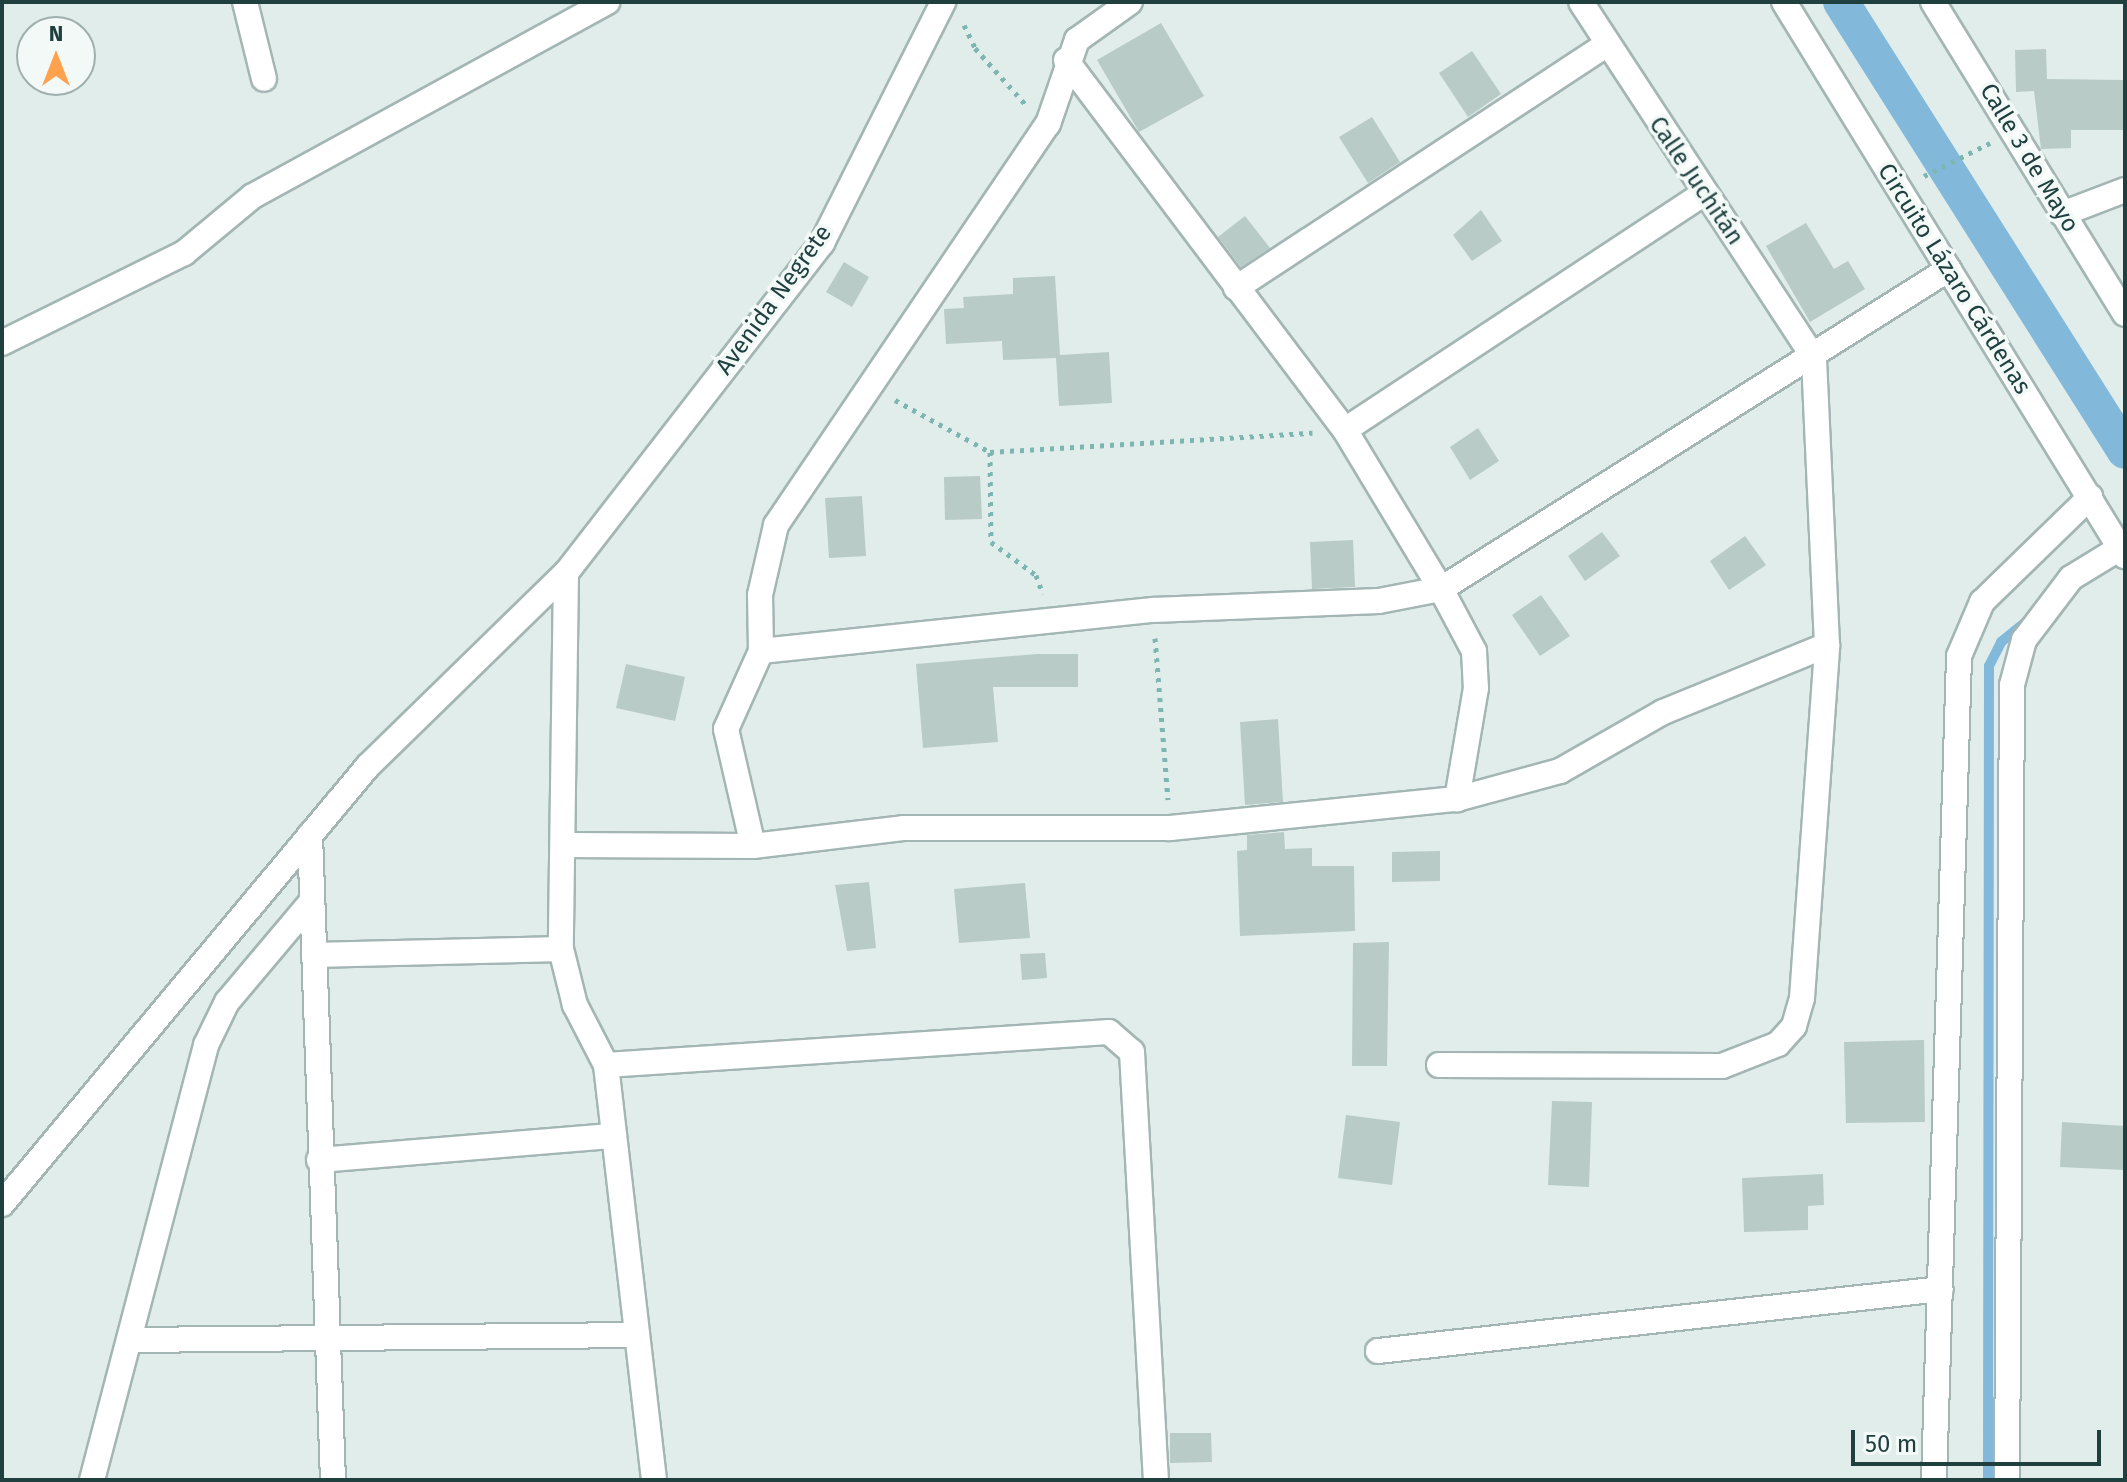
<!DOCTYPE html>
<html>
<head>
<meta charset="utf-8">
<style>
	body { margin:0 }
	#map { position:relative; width:2127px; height:1482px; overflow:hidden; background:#e1edeb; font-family:"Fira Sans",sans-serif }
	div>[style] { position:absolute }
	.stream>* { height:10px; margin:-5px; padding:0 5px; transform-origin:5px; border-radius:5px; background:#82b8d9 }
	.canal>* { height:36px; margin:-18px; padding:0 18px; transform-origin:18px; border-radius:18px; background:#82b8d9 }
	.building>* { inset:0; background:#b9cbc7 }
	.path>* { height:5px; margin-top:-2.5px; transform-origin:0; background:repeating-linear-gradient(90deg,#7db5b0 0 4px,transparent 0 10px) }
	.roads { filter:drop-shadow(2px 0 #a3b6b4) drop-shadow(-2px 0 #a3b6b4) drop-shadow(0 2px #a3b6b4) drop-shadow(0 -2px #a3b6b4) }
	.minor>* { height:24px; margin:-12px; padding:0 12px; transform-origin:12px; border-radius:12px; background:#fff }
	span { translate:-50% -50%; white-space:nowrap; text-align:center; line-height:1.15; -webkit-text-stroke:7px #f2f9f7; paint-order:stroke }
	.street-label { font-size:24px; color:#1f403f }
	.frame { position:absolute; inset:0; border:4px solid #1f403f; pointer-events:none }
	.north { position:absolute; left:16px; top:16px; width:80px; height:80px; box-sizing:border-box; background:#f2f9f7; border:2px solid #9eafad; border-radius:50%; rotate:0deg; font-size:22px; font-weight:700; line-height:32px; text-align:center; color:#1f403f }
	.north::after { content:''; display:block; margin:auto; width:28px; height:36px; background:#ffa14d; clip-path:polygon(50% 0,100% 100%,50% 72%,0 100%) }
	.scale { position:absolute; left:1851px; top:1430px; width:250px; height:36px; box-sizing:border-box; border:4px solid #1f403f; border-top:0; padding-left:10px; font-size:24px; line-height:28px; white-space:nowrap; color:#1f403f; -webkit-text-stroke:6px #f2f9f7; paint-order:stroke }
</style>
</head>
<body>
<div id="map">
	<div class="stream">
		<div style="left:1988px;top:1480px;width:814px;rotate:-89.93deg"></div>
		<div style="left:1989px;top:666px;width:27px;rotate:-63deg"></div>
		<div style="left:2001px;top:642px;width:36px;rotate:-39deg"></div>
	</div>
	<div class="canal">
		<div style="left:1841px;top:2px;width:531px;rotate:57.69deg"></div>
	</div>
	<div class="building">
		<div style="clip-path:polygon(1161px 23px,1204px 96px,1139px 132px,1097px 60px)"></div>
		<div style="clip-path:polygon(2046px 49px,2047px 79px,2125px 80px,2125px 130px,2071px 130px,2071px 148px,2041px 149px,2034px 91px,2016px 92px,2015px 50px)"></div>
		<div style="clip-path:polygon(1472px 51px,1501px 94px,1468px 117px,1439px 73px)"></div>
		<div style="clip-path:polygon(1372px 117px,1400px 162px,1368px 183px,1339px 137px)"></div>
		<div style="clip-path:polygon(1481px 210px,1502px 241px,1472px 261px,1453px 235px)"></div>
		<div style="clip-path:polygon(1245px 216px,1270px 248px,1241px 267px,1218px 237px)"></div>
		<div style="clip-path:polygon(1806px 223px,1834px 269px,1848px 261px,1865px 289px,1810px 322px,1766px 246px)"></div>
		<div style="clip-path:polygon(844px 262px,869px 277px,852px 307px,826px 292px)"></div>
		<div style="clip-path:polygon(1055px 276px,1060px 355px,1109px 352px,1112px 403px,1059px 406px,1056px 358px,1003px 360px,1002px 341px,946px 344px,944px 309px,964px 308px,963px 297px,1013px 294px,1013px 278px)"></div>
		<div style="clip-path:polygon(1478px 428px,1499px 461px,1470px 480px,1450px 447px)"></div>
		<div style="clip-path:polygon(980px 476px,982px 519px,945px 520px,944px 477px)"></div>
		<div style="clip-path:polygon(862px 496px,866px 556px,829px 558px,825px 498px)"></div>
		<div style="clip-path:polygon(1602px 532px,1620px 556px,1585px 581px,1568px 556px)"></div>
		<div style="clip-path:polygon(1745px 536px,1766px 565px,1729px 590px,1710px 561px)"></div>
		<div style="clip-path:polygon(1353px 540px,1355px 587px,1312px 589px,1310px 542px)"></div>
		<div style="clip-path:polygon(1541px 595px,1570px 636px,1540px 656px,1512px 615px)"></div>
		<div style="clip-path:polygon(1037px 654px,1078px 654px,1078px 687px,993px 687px,998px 742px,923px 748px,916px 664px)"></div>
		<div style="clip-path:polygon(626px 664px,685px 677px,675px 721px,616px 708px)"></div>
		<div style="clip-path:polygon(1278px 719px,1283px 802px,1245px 805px,1240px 722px)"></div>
		<div style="clip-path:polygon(1284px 832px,1285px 849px,1312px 848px,1312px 866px,1354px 866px,1355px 931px,1240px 936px,1237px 851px,1247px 850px,1247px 835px)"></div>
		<div style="clip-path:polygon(1440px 851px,1440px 881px,1392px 882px,1392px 852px)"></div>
		<div style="clip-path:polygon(869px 882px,876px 948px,847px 951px,835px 885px)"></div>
		<div style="clip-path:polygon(1025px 883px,1030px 938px,959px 943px,954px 889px)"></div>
		<div style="clip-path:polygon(1389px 942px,1387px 1066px,1352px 1066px,1353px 943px)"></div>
		<div style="clip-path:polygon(1045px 953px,1047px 978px,1022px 980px,1020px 954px)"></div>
		<div style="clip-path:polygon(1924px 1040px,1925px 1122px,1846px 1123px,1844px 1042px)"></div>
		<div style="clip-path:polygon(1552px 1101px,1592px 1102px,1589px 1187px,1548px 1185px)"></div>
		<div style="clip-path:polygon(1346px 1115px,1400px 1122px,1392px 1185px,1338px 1178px)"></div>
		<div style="clip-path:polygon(2062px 1122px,2125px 1126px,2125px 1170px,2060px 1167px)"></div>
		<div style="clip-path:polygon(1823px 1174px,1824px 1205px,1808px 1206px,1808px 1230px,1744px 1232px,1742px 1178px)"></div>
		<div style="clip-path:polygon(1170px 1433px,1211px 1433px,1212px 1462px,1170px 1463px)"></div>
	</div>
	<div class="path">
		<div style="left:964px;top:25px;width:25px;rotate:64deg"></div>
		<div style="left:975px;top:48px;width:76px;rotate:48.2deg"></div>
		<div style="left:1924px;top:176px;width:74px;rotate:-26.6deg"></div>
		<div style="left:895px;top:400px;width:108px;rotate:28.7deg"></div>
		<div style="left:990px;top:452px;width:90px;rotate:89.4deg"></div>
		<div style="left:991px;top:542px;width:56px;rotate:36.3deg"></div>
		<div style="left:1036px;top:575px;width:20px;rotate:70deg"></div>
		<div style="left:990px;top:452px;width:323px;rotate:-3.4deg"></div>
		<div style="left:1155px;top:638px;width:162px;rotate:85.4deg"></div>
	</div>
	<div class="roads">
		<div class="minor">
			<div style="left:245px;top:2px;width:79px;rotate:76.1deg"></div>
			<div style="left:1784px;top:2px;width:651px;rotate:58.39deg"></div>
			<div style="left:1933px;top:2px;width:366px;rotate:58.4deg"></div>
			<div style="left:1066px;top:60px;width:463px;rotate:53deg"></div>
			<div style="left:1345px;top:430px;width:186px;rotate:58.9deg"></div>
			<div style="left:1441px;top:589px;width:70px;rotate:62deg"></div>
			<div style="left:1474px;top:651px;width:37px;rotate:87deg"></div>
			<div style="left:1476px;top:688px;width:113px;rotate:99.7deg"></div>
			<div style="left:2062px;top:214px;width:67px;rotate:-20.9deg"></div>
			<div style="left:1236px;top:288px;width:443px;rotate:-33.3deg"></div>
			<div style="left:2px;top:343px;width:203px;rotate:-26.3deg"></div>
			<div style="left:184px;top:253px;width:89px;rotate:-39.6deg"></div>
			<div style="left:253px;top:196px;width:404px;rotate:-28.7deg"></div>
			<div style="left:1345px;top:430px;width:430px;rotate:-33.4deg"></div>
			<div style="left:566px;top:573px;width:376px;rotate:90.8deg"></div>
			<div style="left:561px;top:949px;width:58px;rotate:76deg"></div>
			<div style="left:575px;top:1005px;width:68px;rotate:62.7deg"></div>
			<div style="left:606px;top:1065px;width:418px;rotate:83.4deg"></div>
			<div style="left:761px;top:651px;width:394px;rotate:-6deg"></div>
			<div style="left:1153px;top:610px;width:226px;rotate:-2.3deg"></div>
			<div style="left:1379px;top:601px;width:63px;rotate:-11deg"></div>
			<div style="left:1441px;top:589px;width:600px;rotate:-32.21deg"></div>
			<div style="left:310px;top:835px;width:645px;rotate:87.96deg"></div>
			<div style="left:563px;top:845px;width:190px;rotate:0.3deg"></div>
			<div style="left:753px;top:846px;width:151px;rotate:-6.8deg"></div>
			<div style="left:903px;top:828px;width:267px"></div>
			<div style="left:1170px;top:828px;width:288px;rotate:-5.8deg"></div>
			<div style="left:1457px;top:799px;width:107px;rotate:-15.2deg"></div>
			<div style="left:1560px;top:771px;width:119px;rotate:-29.8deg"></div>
			<div style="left:1663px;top:712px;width:177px;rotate:-22.2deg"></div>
			<div style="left:753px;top:846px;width:120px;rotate:-103deg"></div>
			<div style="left:726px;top:729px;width:85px;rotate:-65.8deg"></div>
			<div style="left:761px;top:651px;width:56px;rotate:-91deg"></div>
			<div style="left:760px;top:595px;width:72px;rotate:-77.1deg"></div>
			<div style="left:776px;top:525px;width:485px;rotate:-55.9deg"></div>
			<div style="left:1048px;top:124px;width:89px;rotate:-71deg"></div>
			<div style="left:1077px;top:40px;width:65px;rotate:-35.6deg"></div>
			<div style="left:314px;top:955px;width:247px;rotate:-1.4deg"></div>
			<div style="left:606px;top:1065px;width:504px;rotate:-3.75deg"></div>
			<div style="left:1109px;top:1032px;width:30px;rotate:41deg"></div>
			<div style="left:1132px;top:1052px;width:429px;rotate:86.8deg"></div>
			<div style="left:1439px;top:1065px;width:283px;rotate:0.2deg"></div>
			<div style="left:1722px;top:1066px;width:60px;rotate:-21.4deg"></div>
			<div style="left:1778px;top:1044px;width:24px;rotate:-48deg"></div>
			<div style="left:1794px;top:1026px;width:29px;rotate:-74deg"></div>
			<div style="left:1802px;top:998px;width:354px;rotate:-85.9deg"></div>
			<div style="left:1827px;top:645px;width:287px;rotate:-92.6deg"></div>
			<div style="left:1814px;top:358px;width:425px;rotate:-123.2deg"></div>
			<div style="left:319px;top:1160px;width:296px;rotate:-4.7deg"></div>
			<div style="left:2px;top:1204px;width:571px;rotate:-50.12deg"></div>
			<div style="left:368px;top:766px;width:277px;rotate:-44.3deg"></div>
			<div style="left:566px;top:573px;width:418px;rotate:-52.2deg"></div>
			<div style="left:822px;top:243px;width:270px;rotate:-63.3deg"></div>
			<div style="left:129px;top:1340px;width:508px;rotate:-0.56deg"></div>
			<div style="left:1378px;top:1351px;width:566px;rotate:-6.28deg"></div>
			<div style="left:92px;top:1480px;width:450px;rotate:-75.3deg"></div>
			<div style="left:206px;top:1045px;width:48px;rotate:-64deg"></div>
			<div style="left:227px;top:1002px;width:132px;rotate:-49.9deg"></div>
			<div style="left:1934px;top:1480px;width:824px;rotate:-88.26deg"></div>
			<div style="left:1959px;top:656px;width:59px;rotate:-66.9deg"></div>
			<div style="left:1982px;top:602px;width:151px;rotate:-44.2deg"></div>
			<div style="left:2007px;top:1480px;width:795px;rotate:-89.64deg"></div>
			<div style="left:2012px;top:685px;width:47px;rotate:-75.1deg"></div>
			<div style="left:2024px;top:640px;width:78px;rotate:-52.8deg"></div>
			<div style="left:2071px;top:578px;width:57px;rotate:-31.5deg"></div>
		</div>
	</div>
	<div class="street-label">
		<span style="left:2029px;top:158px;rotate:59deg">Calle 3 de Mayo</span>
		<span style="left:1696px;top:181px;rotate:56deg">Calle Juchitán</span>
		<span style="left:1954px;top:279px;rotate:58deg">Circuito Lázaro Cárdenas</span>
		<span style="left:774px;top:300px;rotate:-54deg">Avenida Negrete</span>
	</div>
	<div class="frame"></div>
	<div class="north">N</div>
	<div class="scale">50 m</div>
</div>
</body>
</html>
